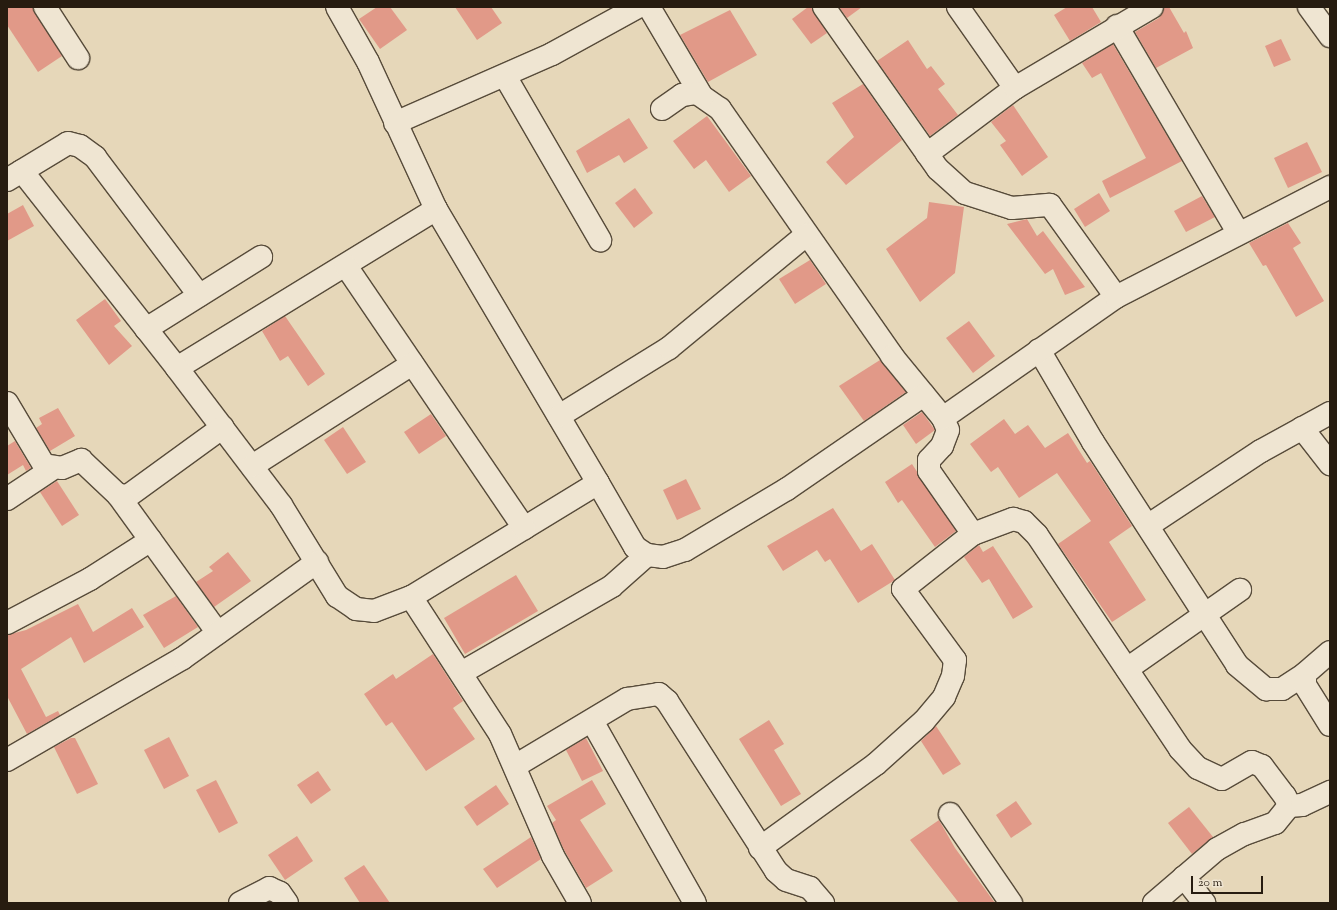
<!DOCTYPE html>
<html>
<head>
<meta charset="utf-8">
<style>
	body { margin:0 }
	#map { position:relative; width:1337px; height:910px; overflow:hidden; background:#e6d7b9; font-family:"Sorts Mill Goudy",serif }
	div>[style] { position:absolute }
	.building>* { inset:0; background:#e19988 }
	.roads { filter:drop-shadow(1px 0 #574b3a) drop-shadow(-1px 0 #574b3a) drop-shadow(0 1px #574b3a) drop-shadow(0 -1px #574b3a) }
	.minor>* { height:22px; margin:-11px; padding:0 11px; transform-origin:11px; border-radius:11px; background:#efe5d2 }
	span { translate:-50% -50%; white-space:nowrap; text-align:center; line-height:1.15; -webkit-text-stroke:3.5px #efe5d2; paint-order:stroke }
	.frame { position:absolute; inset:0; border:8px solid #271c10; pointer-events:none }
	.scale { position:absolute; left:1191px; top:876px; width:72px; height:18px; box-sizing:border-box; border:2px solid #271c10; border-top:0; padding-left:5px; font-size:12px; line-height:14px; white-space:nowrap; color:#271c10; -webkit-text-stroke:3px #efe5d2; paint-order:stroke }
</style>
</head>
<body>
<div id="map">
	<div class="building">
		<div style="clip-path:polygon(7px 7px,33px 7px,62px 56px,38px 72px,7px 25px)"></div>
		<div style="clip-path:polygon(377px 7px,390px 7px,407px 30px,380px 49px,359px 19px)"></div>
		<div style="clip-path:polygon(455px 7px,491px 7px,502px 23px,477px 40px)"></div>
		<div style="clip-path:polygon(808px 7px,812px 7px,827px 33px,811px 44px,792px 19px)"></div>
		<div style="clip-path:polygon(839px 7px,862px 7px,847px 18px)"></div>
		<div style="clip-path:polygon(1067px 7px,1092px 7px,1101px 22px,1070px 41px,1054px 15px)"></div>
		<div style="clip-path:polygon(1164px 7px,1169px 7px,1184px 33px,1186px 31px,1193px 48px,1156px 68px,1135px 32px,1159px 18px)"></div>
		<div style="clip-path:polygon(730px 10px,757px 55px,708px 82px,680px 35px)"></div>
		<div style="clip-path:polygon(1281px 39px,1291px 60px,1274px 67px,1265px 46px)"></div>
		<div style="clip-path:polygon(908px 40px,927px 69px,931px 66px,945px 84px,938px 89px,958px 115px,930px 136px,877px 61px)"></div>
		<div style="clip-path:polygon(1113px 44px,1182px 161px,1110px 198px,1102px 181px,1146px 158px,1101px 73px,1092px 78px,1082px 63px)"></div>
		<div style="clip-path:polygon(863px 84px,902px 140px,846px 185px,826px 162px,854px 137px,832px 103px)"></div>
		<div style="clip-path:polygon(1013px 105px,1048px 157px,1022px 176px,1000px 145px,1006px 141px,991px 122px)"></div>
		<div style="clip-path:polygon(707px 116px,751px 176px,729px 192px,706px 160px,694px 169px,673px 141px)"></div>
		<div style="clip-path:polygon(629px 118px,648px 148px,624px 163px,619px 155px,587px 173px,576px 151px)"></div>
		<div style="clip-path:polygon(1307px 142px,1322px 172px,1288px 188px,1274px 158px)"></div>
		<div style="clip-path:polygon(635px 188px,653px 213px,634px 228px,615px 203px)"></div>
		<div style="clip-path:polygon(1099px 193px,1110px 211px,1085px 227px,1074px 209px)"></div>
		<div style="clip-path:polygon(1202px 196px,1215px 217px,1186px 232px,1174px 211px)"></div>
		<div style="clip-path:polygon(929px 202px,964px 207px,955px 273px,920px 302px,886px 249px,927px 218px)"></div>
		<div style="clip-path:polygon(23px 205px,34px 226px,7px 241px,7px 214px)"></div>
		<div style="clip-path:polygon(1027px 219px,1037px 236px,1043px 231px,1085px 287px,1065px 295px,1053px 269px,1045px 274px,1007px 224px)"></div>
		<div style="clip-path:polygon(1288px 223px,1301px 243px,1293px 248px,1324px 301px,1296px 317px,1266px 265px,1263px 266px,1249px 243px)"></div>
		<div style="clip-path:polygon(810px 260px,826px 284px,795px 304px,779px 279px)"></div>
		<div style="clip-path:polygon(105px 299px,121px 321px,114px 326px,132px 346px,109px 365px,76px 320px)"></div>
		<div style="clip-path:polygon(285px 316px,325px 374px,308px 386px,288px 356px,280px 361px,262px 331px)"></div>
		<div style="clip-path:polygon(969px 321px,995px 356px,973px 373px,946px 338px)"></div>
		<div style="clip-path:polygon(880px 360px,906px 392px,864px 421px,839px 386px)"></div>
		<div style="clip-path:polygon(58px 408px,75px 436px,50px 451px,36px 428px,42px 424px,39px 418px)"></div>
		<div style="clip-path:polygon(922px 412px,935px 430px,916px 444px,903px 425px)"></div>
		<div style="clip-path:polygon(431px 414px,446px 436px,419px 454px,404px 432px)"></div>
		<div style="clip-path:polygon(1004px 419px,1015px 434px,1028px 425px,1045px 448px,1068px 433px,1087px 463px,1090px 461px,1132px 526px,1109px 542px,1146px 600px,1112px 622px,1058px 544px,1091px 521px,1057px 473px,1019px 498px,998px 467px,991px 472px,970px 444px)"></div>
		<div style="clip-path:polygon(343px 427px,366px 462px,347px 474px,324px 440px)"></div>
		<div style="clip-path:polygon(15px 441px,31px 468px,26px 471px,23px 465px,7px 475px,7px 446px)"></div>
		<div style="clip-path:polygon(912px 464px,956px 531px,935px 547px,902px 500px,898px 503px,885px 482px)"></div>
		<div style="clip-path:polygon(686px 479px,701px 509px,677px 520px,663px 490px)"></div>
		<div style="clip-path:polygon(57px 481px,79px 515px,62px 526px,40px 492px)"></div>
		<div style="clip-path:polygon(833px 508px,861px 551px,872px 544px,895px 580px,858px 603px,830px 559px,825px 562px,817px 550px,783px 571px,767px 546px)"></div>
		<div style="clip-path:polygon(979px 545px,983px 552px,993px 546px,1033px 607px,1013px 619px,989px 579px,982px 583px,964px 557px)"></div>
		<div style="clip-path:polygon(228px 552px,251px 581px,214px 607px,196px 582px,213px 571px,209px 567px)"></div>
		<div style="clip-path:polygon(516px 575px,538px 611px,465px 654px,444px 618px)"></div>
		<div style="clip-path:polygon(176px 596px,198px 627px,164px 648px,143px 615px)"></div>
		<div style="clip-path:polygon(78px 604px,93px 632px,132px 608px,144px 627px,84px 663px,71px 637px,21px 669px,46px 717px,58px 711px,60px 715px,27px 734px,7px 696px,7px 635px,26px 630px)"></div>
		<div style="clip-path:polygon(433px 654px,463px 701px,453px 708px,475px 739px,426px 771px,392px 722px,386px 726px,364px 694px,393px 674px,396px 679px)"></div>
		<div style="clip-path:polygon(769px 720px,784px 744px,774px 750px,801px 794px,781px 806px,739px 739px)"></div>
		<div style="clip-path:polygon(936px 726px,961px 764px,943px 775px,921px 741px)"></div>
		<div style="clip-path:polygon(169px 737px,189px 776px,164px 789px,144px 750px)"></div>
		<div style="clip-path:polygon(71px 738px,75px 738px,98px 784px,77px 794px,54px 747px)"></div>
		<div style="clip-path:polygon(586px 738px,603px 771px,582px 781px,566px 750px)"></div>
		<div style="clip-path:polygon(318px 771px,331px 790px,311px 804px,297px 785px)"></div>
		<div style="clip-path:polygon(216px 780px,238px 823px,219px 833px,196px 790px)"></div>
		<div style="clip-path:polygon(592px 780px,606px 804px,580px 820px,613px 871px,586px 888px,564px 850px,552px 823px,556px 820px,547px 806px)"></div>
		<div style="clip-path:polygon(496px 785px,509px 804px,477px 826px,464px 807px)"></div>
		<div style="clip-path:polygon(1016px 801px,1032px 824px,1011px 838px,996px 815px)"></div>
		<div style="clip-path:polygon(1189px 807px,1213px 837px,1192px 854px,1168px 823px)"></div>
		<div style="clip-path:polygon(939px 820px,955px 848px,995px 903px,959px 903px,910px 840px)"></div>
		<div style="clip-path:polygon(297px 836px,313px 861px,285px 880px,268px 855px)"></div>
		<div style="clip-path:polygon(531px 837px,541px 859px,497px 888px,483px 869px)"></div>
		<div style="clip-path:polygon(364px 865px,390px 903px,360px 903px,344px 878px)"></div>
	</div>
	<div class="roads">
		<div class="minor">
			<div style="left:45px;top:7px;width:61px;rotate:57.1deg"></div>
			<div style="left:337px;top:7px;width:63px;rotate:60.6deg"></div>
			<div style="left:368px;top:62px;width:162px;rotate:65.2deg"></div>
			<div style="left:436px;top:209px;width:318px;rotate:59.4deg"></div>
			<div style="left:598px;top:483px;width:219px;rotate:148.6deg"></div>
			<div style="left:411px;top:597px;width:163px;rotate:57deg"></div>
			<div style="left:500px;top:734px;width:133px;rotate:66.5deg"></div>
			<div style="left:553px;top:856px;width:54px;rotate:60.1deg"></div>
			<div style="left:649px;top:7px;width:102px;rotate:59.4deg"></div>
			<div style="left:824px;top:7px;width:198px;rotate:54.9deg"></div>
			<div style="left:938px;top:169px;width:36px;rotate:42deg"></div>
			<div style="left:965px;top:193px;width:49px;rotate:17.7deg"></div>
			<div style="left:1012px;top:208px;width:38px;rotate:-5deg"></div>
			<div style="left:1050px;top:205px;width:113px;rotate:54.3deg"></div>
			<div style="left:958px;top:7px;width:99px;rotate:54.9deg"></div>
			<div style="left:1309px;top:7px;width:36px;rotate:54deg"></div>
			<div style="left:1117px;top:26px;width:239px;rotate:59.6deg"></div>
			<div style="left:505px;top:76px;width:190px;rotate:59.9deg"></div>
			<div style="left:662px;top:109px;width:24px;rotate:-35deg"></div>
			<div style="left:682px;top:95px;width:15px;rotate:-8deg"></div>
			<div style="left:697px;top:93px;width:28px;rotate:35deg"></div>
			<div style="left:720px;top:109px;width:301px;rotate:55.1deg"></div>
			<div style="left:892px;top:356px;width:80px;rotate:50.6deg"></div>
			<div style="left:395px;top:123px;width:171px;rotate:-23.7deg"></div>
			<div style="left:552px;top:54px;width:98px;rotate:-28.7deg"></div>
			<div style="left:927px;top:154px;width:110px;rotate:-36.9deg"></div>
			<div style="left:1015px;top:88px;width:159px;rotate:-30.6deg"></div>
			<div style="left:22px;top:171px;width:251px;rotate:51.8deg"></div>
			<div style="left:177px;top:368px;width:304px;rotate:-31.5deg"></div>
			<div style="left:7px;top:180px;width:71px;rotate:-31.2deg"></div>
			<div style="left:68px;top:143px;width:12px;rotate:14deg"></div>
			<div style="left:80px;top:146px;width:19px;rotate:36deg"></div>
			<div style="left:95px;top:157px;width:173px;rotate:53deg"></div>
			<div style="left:346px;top:266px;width:317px;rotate:55.8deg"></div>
			<div style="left:146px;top:329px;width:136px;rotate:-32.1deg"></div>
			<div style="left:1039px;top:350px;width:107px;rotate:59.6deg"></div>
			<div style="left:1093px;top:442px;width:265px;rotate:57.1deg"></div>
			<div style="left:1237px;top:665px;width:38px;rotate:40deg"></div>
			<div style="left:1266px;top:689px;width:16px"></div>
			<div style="left:1282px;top:689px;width:27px;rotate:-33deg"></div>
			<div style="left:177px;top:368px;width:172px;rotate:52.8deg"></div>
			<div style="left:281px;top:505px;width:107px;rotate:58.4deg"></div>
			<div style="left:337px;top:596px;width:23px;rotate:34deg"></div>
			<div style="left:356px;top:609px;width:18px;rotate:6deg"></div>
			<div style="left:374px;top:611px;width:40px;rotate:-21deg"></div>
			<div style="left:7px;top:403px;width:72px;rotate:59.2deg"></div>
			<div style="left:44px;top:465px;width:18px;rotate:9deg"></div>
			<div style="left:62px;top:468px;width:21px;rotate:-23deg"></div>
			<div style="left:81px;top:460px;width:51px;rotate:43.4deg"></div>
			<div style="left:118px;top:495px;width:10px;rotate:6deg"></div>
			<div style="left:128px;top:496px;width:117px;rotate:-36deg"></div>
			<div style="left:559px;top:416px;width:129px;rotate:-31.7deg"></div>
			<div style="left:669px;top:348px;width:178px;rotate:-39.5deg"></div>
			<div style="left:1302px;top:428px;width:46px;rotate:52.1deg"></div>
			<div style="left:252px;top:466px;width:190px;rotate:-32.5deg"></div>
			<div style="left:598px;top:483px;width:74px;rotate:60deg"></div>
			<div style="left:635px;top:547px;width:14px;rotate:34deg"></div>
			<div style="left:647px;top:555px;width:16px;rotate:7deg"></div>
			<div style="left:663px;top:557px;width:23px;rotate:-18deg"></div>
			<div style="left:685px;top:550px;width:119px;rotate:-30.9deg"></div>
			<div style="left:787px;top:489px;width:166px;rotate:-34.5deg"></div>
			<div style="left:118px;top:495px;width:170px;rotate:54.1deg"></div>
			<div style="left:7px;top:499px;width:54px;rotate:-33.7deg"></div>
			<div style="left:1149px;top:525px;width:134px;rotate:-33.5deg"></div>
			<div style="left:1261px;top:451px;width:79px;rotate:-28.8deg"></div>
			<div style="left:973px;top:534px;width:43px;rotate:-20.6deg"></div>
			<div style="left:1013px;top:519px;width:11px;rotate:15deg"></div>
			<div style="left:1024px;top:522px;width:18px;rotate:45deg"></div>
			<div style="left:1037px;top:535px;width:257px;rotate:56.2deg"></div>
			<div style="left:1180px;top:749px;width:26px;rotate:47deg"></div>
			<div style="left:1198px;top:768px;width:26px;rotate:25deg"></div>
			<div style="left:1222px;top:779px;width:34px;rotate:-30deg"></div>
			<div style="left:1252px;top:762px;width:11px;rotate:22deg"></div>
			<div style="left:1262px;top:766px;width:38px;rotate:53deg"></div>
			<div style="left:1285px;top:796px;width:11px;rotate:68deg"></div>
			<div style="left:1289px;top:806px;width:22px;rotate:129deg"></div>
			<div style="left:1275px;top:823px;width:33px;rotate:160deg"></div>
			<div style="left:1244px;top:834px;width:31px;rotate:151deg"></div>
			<div style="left:1217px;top:849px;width:83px;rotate:139.4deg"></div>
			<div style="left:7px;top:623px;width:94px;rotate:-27.9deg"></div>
			<div style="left:90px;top:579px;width:72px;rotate:-32.6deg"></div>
			<div style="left:1330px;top:652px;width:33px;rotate:139deg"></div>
			<div style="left:1305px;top:674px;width:11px;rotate:90deg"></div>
			<div style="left:1305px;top:685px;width:47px;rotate:58deg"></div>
			<div style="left:1127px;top:669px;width:138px;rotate:-35deg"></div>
			<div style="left:461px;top:673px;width:174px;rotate:-29.9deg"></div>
			<div style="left:612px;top:586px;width:47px;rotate:-41.5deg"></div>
			<div style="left:592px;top:721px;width:209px;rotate:60.5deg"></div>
			<div style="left:7px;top:760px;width:203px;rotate:-30.1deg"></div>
			<div style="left:183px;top:658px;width:165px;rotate:-35.6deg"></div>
			<div style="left:515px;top:766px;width:131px;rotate:-30.9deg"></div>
			<div style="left:627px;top:699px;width:32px;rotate:-9deg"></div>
			<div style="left:659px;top:694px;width:11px;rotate:41deg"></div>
			<div style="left:667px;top:701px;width:202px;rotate:57.3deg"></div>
			<div style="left:776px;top:871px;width:13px;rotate:42deg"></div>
			<div style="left:786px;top:880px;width:25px;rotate:18deg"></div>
			<div style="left:810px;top:888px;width:20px;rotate:49deg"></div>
			<div style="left:1289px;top:806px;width:13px;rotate:-4deg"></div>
			<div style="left:1302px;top:805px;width:31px;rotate:-25deg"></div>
			<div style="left:950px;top:814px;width:108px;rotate:55.6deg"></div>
			<div style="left:760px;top:848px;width:143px;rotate:-35.9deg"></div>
			<div style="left:876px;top:764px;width:64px;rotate:-41.9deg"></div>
			<div style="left:924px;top:721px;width:31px;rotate:-50deg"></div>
			<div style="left:944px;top:697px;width:23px;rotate:-67deg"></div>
			<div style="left:953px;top:676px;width:16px;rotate:-83deg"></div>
			<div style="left:955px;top:660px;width:88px;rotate:-126.2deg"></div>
			<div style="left:903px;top:589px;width:89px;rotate:-38.2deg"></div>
			<div style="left:973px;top:534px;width:77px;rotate:-124.9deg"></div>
			<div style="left:929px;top:471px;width:11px;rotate:-90deg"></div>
			<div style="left:929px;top:460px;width:19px;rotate:-47deg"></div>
			<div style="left:942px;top:446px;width:17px;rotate:-69deg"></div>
			<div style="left:948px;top:430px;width:13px;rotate:-113deg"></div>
			<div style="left:943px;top:418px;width:211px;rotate:-35deg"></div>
			<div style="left:1116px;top:297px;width:241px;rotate:-27.2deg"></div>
			<div style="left:1184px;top:877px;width:33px;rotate:52deg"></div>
			<div style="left:240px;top:903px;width:33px;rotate:-27deg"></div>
			<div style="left:269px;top:888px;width:12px;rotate:24deg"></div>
			<div style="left:280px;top:893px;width:12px;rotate:55deg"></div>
		</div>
	</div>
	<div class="frame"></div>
	<div class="scale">20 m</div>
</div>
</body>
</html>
